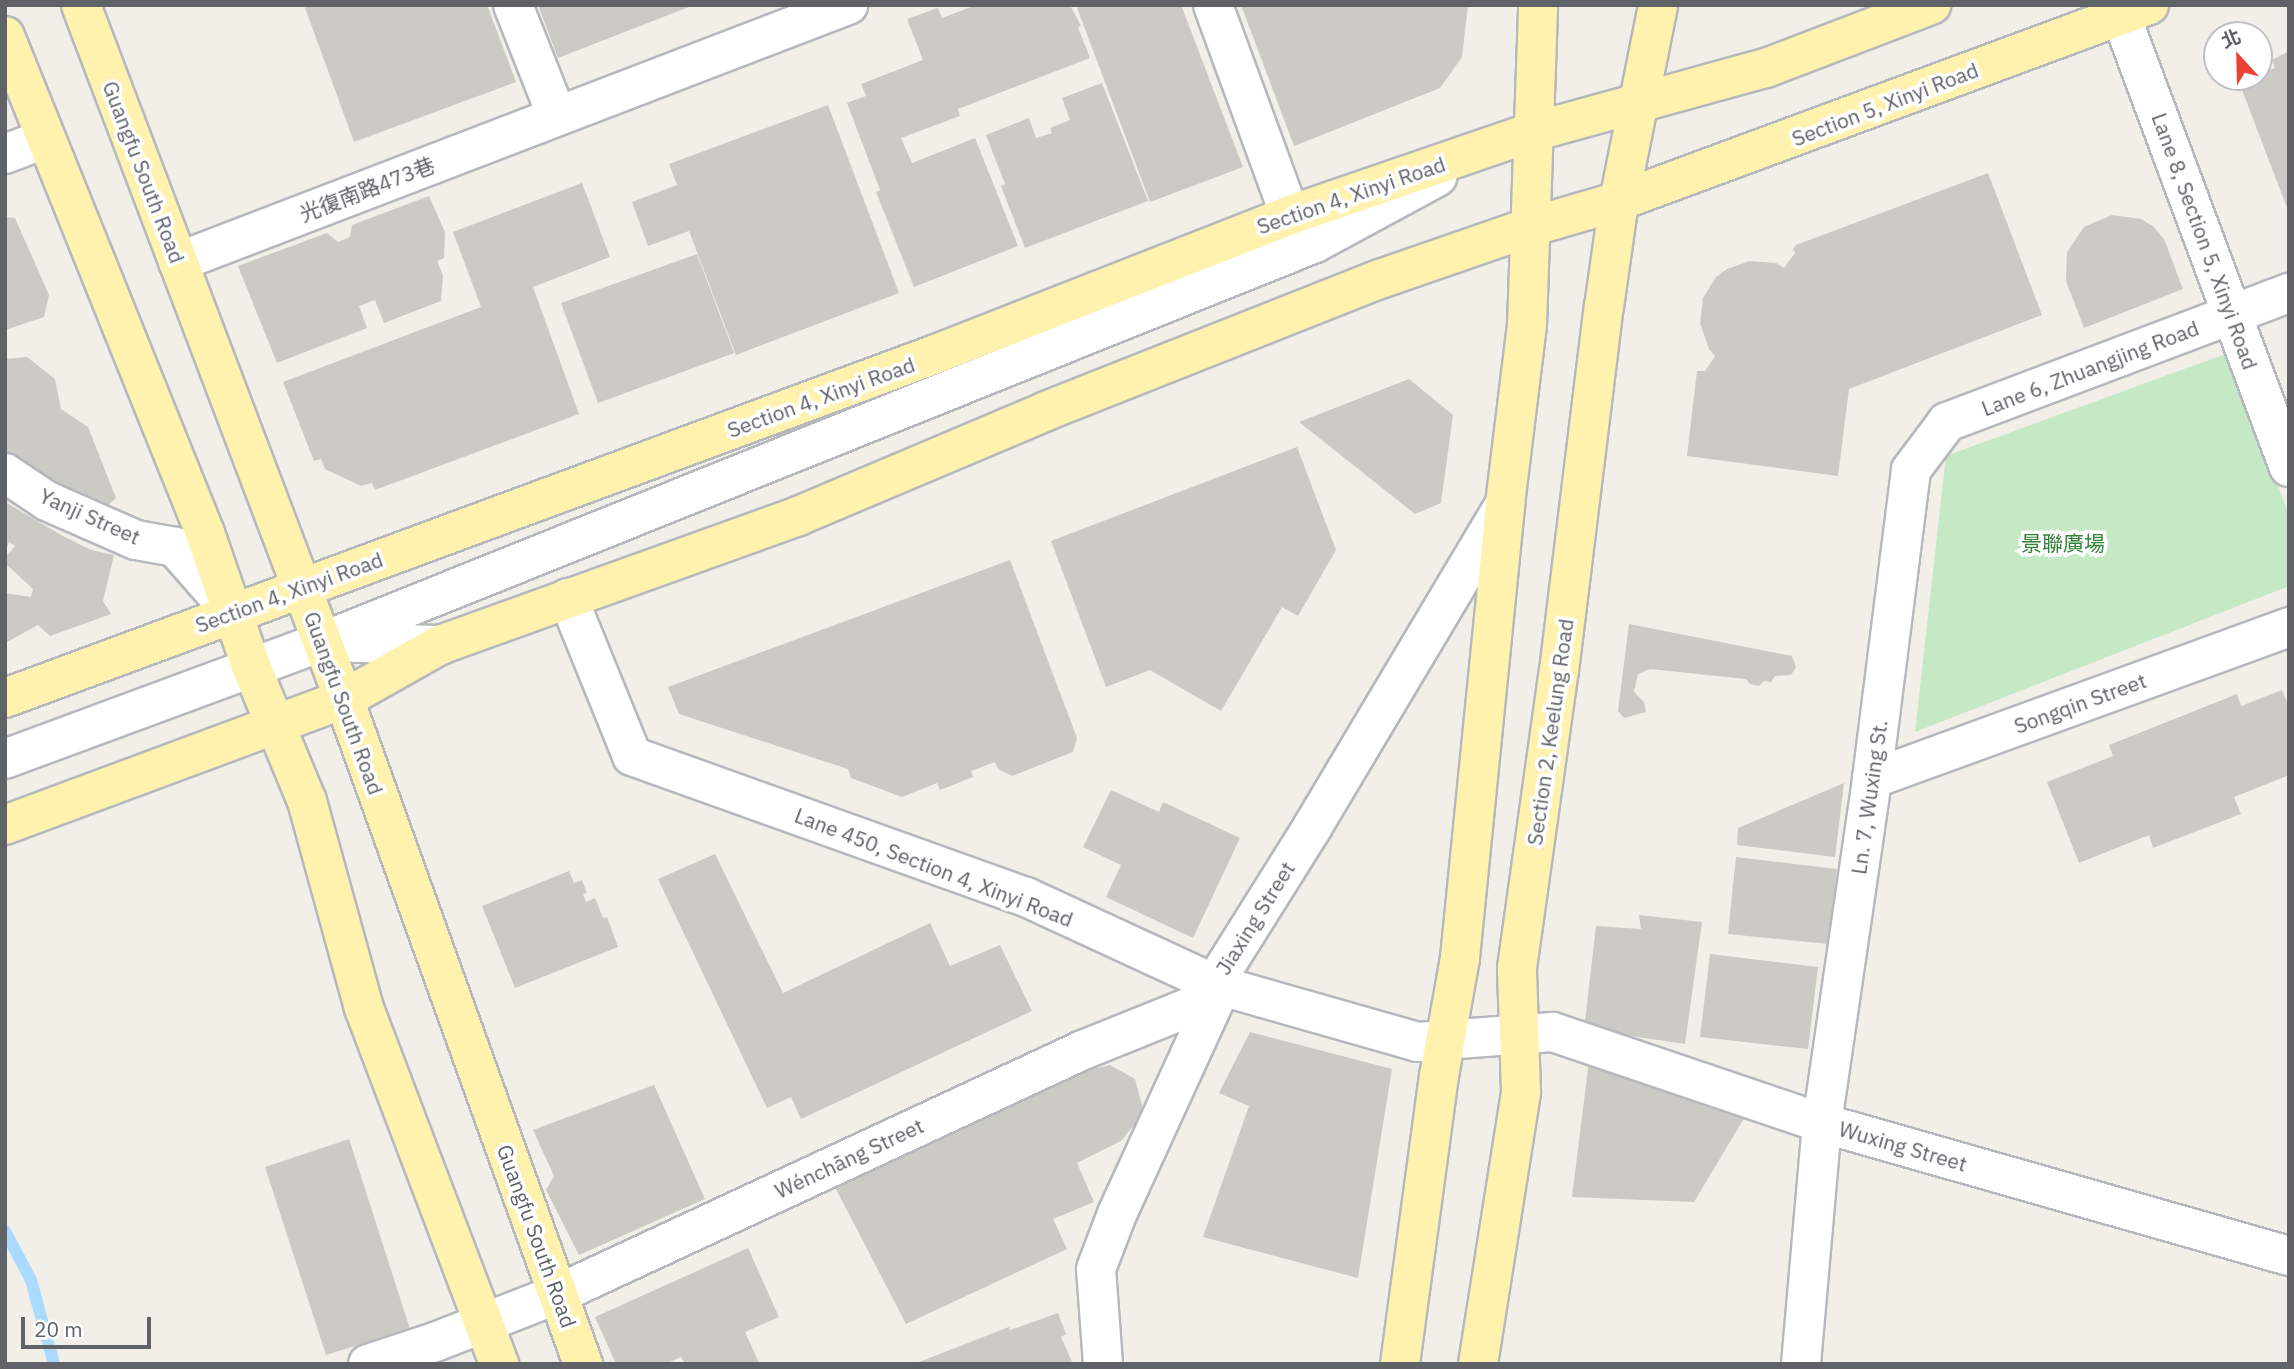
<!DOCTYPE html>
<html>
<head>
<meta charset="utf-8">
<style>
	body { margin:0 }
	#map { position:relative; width:2294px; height:1369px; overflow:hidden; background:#f1efe8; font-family:"IBM Plex Sans","Noto Sans TC",sans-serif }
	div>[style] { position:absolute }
	.green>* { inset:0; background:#c5e8c5 }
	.stream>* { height:12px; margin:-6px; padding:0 6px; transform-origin:6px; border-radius:6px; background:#aadaff }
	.building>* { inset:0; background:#cccac5 }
	.roads { filter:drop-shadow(2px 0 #b5b8bc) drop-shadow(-2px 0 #b5b8bc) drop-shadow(0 2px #b5b8bc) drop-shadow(0 -2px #b5b8bc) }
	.minor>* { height:38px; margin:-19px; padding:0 19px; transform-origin:19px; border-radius:19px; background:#fff }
	.major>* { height:38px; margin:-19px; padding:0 19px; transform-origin:19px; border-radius:19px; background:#fff2af }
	span { translate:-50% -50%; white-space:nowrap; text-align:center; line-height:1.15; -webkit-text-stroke:7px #fff; paint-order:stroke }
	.street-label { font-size:21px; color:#5f6368 }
	.park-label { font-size:21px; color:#348238 }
	.frame { position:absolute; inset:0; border:7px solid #5f6368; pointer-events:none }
	.north { position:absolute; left:2203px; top:21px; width:70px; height:70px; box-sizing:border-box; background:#fff; border:2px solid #bfc1c3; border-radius:50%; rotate:338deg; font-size:19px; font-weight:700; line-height:28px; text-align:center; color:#5f6368 }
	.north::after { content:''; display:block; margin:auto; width:24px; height:32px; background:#ea4335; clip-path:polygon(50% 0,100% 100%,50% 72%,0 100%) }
	.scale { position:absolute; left:21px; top:1317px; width:130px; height:32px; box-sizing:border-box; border:4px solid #5f6368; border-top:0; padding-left:9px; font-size:21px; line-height:24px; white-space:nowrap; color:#5f6368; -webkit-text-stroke:5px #fff; paint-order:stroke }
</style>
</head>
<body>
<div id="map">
	<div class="green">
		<div style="clip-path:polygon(2228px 353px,2289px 515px,2289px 586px,1915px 732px,1946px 456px)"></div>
	</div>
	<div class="stream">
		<div style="left:5px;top:1231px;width:55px;rotate:62deg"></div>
		<div style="left:31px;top:1280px;width:87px;rotate:74.7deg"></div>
	</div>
	<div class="building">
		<div style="clip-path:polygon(304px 5px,487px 5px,516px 82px,354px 142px)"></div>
		<div style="clip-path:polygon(538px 5px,694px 5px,558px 58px)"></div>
		<div style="clip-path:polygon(976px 5px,1070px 5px,1081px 26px,1078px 27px,1090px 58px,958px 109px,960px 116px,901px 138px,912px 163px,975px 138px,1018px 246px,914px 287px,876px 192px,880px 190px,847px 103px,866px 96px,861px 84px,923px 60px,907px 19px,938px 8px,942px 18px)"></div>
		<div style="clip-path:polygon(1076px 5px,1181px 5px,1243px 167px,1150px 202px)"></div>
		<div style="clip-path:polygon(1241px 5px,1468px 5px,1462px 57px,1440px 88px,1294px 146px)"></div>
		<div style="clip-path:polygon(2289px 51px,2289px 213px,2239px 82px,2259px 77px,2259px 74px,2275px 68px,2272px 60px)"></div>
		<div style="clip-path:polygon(1102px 83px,1148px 201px,1025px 248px,1001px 186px,1005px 184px,986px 135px,1029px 118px,1036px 138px,1052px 133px,1050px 128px,1070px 120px,1062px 98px)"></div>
		<div style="clip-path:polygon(828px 105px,899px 293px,736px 355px,689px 231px,648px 246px,632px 202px,677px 185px,669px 164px)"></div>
		<div style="clip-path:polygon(1988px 173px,2042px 315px,1849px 389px,1838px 476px,1687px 456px,1697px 371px,1705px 371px,1715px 356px,1709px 349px,1700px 323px,1703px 298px,1716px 277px,1727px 269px,1750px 261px,1776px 263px,1784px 268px,1795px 253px,1793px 249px,1796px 245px)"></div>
		<div style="clip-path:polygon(582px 183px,610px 257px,533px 287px,579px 414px,375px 490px,372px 483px,361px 486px,325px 469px,321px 459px,314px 461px,283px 382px,481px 307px,453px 232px)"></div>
		<div style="clip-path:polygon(429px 196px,445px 232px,444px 258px,437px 261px,443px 275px,441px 301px,384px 323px,375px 300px,359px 306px,367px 328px,277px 363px,238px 266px,327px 233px,338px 242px,350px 237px,352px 225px)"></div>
		<div style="clip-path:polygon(2112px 215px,2141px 219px,2154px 227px,2164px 239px,2183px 289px,2084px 328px,2066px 281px,2067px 252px,2084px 227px)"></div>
		<div style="clip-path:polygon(5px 217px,15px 218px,49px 295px,44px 317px,5px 330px)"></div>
		<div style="clip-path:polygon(697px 254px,734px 353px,598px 403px,561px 303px)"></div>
		<div style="clip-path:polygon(27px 357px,55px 379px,61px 409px,88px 427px,116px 498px,98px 515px,5px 462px,5px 359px)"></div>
		<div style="clip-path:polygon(1409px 379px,1453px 415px,1441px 503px,1415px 514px,1299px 422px)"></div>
		<div style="clip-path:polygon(1297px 447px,1336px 550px,1298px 616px,1282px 607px,1221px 711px,1150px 670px,1106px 687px,1051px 541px)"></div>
		<div style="clip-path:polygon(5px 502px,63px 536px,91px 550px,114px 555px,103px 601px,111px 614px,50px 636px,38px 625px,5px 643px,5px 593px,31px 597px,33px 589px,5px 563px,5px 558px,15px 546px,9px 542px,5px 553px)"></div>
		<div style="clip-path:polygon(1010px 560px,1077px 738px,1073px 752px,1012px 776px,998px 769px,995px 762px,971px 771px,973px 777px,940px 790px,937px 783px,902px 797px,851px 778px,848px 769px,679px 714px,668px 687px)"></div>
		<div style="clip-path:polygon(1629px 624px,1792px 656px,1796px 667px,1791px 675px,1775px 676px,1771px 682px,1764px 681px,1759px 686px,1750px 684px,1746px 679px,1650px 669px,1638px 674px,1634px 692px,1644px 702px,1646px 712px,1624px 718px,1618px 711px)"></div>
		<div style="clip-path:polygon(2282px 690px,2289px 706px,2289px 775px,2234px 797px,2241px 814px,2153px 848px,2149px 835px,2079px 863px,2047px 782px,2113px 756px,2109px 745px,2237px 694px,2241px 706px)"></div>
		<div style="clip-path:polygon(1844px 783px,1835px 857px,1737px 845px,1738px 828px)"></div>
		<div style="clip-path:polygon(1111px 790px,1159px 812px,1163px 802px,1240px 838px,1193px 938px,1106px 897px,1121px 865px,1083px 847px)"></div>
		<div style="clip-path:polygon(715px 854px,783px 993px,930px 923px,950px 966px,1000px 945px,1032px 1011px,801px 1119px,791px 1097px,767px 1108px,658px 879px)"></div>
		<div style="clip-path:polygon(1736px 857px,1837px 869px,1829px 944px,1728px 934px)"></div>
		<div style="clip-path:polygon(569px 871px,574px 883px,582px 880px,587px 893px,583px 894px,586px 902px,595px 898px,603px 918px,607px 917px,618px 947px,515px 988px,482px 906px)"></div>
		<div style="clip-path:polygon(1639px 915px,1702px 922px,1685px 1044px,1584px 1029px,1596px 926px,1641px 929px)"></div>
		<div style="clip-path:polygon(1710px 954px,1818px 967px,1808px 1049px,1700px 1037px)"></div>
		<div style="clip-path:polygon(1250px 1032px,1392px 1069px,1358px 1278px,1203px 1237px,1249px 1106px,1219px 1093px)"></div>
		<div style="clip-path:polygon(1589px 1061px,1749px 1110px,1694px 1202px,1572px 1197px)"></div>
		<div style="clip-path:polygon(1110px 1065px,1135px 1079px,1144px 1113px,1121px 1141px,1077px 1163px,1094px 1202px,1053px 1219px,1067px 1249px,906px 1324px,835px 1187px,1084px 1071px)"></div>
		<div style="clip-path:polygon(654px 1085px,705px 1199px,579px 1255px,546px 1190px,554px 1176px,533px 1130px)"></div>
		<div style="clip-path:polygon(349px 1139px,410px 1329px,326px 1355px,265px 1167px)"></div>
		<div style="clip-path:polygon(748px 1248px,779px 1317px,745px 1332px,759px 1363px,685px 1364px,681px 1357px,665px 1364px,616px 1364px,595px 1317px)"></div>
		<div style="clip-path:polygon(1058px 1313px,1066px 1334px,1061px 1337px,1073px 1364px,914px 1364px,1009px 1327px,1010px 1330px)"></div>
	</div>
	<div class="roads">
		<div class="minor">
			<div style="left:513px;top:5px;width:119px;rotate:68.4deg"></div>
			<div style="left:1213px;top:5px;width:224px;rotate:69.9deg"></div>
			<div style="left:2121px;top:16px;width:481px;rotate:69.6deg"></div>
			<div style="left:5px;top:154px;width:42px;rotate:-21deg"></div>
			<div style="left:178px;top:262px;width:718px;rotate:-20.99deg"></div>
			<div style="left:5px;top:473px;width:50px;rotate:33.7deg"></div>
			<div style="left:47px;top:501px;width:97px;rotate:23.7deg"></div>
			<div style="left:136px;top:540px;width:40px;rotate:10deg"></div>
			<div style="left:175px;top:547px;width:88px;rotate:48.7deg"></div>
			<div style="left:568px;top:598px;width:170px;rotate:67.9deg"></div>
			<div style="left:632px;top:756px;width:418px;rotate:19.7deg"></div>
			<div style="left:1026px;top:897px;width:207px;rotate:24.8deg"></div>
			<div style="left:1214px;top:984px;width:211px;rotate:15.9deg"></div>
			<div style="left:1417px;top:1042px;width:136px;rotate:-4.2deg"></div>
			<div style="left:1553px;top:1032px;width:284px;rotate:18.7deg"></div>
			<div style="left:1822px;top:1123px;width:486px;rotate:15.9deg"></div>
			<div style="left:322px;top:642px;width:1070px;rotate:-21.89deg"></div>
			<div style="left:1315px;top:243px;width:139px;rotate:-28.4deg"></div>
			<div style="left:5px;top:759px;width:338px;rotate:-20.3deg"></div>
			<div style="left:322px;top:642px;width:118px;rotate:1.5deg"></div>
			<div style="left:1872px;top:779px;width:444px;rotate:-20deg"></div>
			<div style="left:368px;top:1364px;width:71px;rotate:-18.2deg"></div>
			<div style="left:435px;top:1342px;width:132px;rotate:-21.3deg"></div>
			<div style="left:558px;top:1294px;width:579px;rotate:-24.93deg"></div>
			<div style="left:1083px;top:1050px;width:144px;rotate:-21.9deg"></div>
			<div style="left:1103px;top:1364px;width:95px;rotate:-94.2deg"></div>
			<div style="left:1096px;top:1269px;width:59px;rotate:-69.1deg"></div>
			<div style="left:1117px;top:1214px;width:240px;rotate:-65.4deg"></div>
			<div style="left:1217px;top:996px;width:12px;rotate:-104deg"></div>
			<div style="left:1214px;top:984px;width:186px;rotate:-57.9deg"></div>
			<div style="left:1313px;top:826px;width:375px;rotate:-59.2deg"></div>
			<div style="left:1801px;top:1364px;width:242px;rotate:-85deg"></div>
			<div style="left:1822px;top:1123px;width:348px;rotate:-81.7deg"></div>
			<div style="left:1872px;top:779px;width:311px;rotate:-82.8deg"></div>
			<div style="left:1911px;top:470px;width:60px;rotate:-53.1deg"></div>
			<div style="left:1947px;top:422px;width:366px;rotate:-20.7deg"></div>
		</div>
		<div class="major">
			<div style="left:81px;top:5px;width:742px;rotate:69.25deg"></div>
			<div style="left:344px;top:699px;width:707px;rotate:70.23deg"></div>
			<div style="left:5px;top:36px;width:536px;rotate:68.08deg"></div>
			<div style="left:205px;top:533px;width:141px;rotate:70.9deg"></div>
			<div style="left:251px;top:666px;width:146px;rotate:67.5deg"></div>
			<div style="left:307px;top:801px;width:215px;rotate:74.6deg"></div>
			<div style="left:364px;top:1008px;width:381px;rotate:69.2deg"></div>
			<div style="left:5px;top:698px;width:993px;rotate:-20.28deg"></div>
			<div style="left:936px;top:354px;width:380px;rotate:-21.4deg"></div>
			<div style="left:1290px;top:215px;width:257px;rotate:-18.9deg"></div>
			<div style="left:1533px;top:132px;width:242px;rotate:-15.4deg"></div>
			<div style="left:1766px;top:68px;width:177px;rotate:-20.9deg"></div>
			<div style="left:5px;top:825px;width:362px;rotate:-20.4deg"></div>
			<div style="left:344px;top:699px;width:110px;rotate:-29.4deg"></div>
			<div style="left:440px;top:645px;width:381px;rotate:-19.8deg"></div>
			<div style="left:798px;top:516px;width:269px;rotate:-22.9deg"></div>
			<div style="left:1046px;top:411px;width:359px;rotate:-21.6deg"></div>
			<div style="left:1380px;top:279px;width:159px;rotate:-19.1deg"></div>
			<div style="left:1530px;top:227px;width:93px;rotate:-16.3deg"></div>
			<div style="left:1619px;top:201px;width:565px;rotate:-20.29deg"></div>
			<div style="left:1400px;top:1364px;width:291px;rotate:-82.3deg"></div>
			<div style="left:1439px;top:1076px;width:120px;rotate:-79.9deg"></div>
			<div style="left:1460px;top:958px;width:456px;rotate:-84.3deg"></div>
			<div style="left:1505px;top:504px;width:180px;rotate:-83deg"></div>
			<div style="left:1527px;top:325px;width:320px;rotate:-88deg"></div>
			<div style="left:1478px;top:1364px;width:276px;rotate:-81deg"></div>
			<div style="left:1521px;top:1091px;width:123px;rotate:-91.9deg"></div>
			<div style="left:1517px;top:968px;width:300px;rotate:-82deg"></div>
			<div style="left:1559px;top:671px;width:367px;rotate:-83deg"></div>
			<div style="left:1604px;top:307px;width:107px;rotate:-81.9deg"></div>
			<div style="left:1619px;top:201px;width:200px;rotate:-78.7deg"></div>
		</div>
	</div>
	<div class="street-label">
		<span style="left:1885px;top:104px;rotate:-21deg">Section 5, Xinyi Road</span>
		<span style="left:144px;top:172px;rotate:69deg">Guangfu South Road</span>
		<span style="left:367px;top:189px;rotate:-21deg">光復南路473巷</span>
		<span style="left:1351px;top:195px;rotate:-19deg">Section 4, Xinyi Road</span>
		<span style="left:2205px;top:241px;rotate:70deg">Lane 8, Section 5, Xinyi Road</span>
		<span style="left:2090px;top:368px;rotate:-21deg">Lane 6, Zhuangjing Road</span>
		<span style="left:821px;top:397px;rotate:-20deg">Section 4, Xinyi Road</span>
		<span style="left:90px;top:516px;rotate:24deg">Yanji Street</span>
		<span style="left:289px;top:592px;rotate:-20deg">Section 4, Xinyi Road</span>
		<span style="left:344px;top:703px;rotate:70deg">Guangfu South Road</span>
		<span style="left:2080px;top:703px;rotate:-20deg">Songqin Street</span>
		<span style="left:1550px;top:732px;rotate:-82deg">Section 2, Keelung Road</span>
		<span style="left:1869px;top:797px;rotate:-82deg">Ln. 7, Wuxing St.</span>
		<span style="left:934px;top:867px;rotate:21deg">Lane 450, Section 4, Xinyi Road</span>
		<span style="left:1255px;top:918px;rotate:-58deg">Jiaxing Street</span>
		<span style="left:1903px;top:1146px;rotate:16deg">Wuxing Street</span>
		<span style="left:849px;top:1158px;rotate:-25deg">Wénchāng Street</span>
		<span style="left:537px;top:1236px;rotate:70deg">Guangfu South Road</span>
	</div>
	<div class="park-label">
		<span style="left:2063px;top:543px">景聯廣場</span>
	</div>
	<div class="frame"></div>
	<div class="north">北</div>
	<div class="scale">20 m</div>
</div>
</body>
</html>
